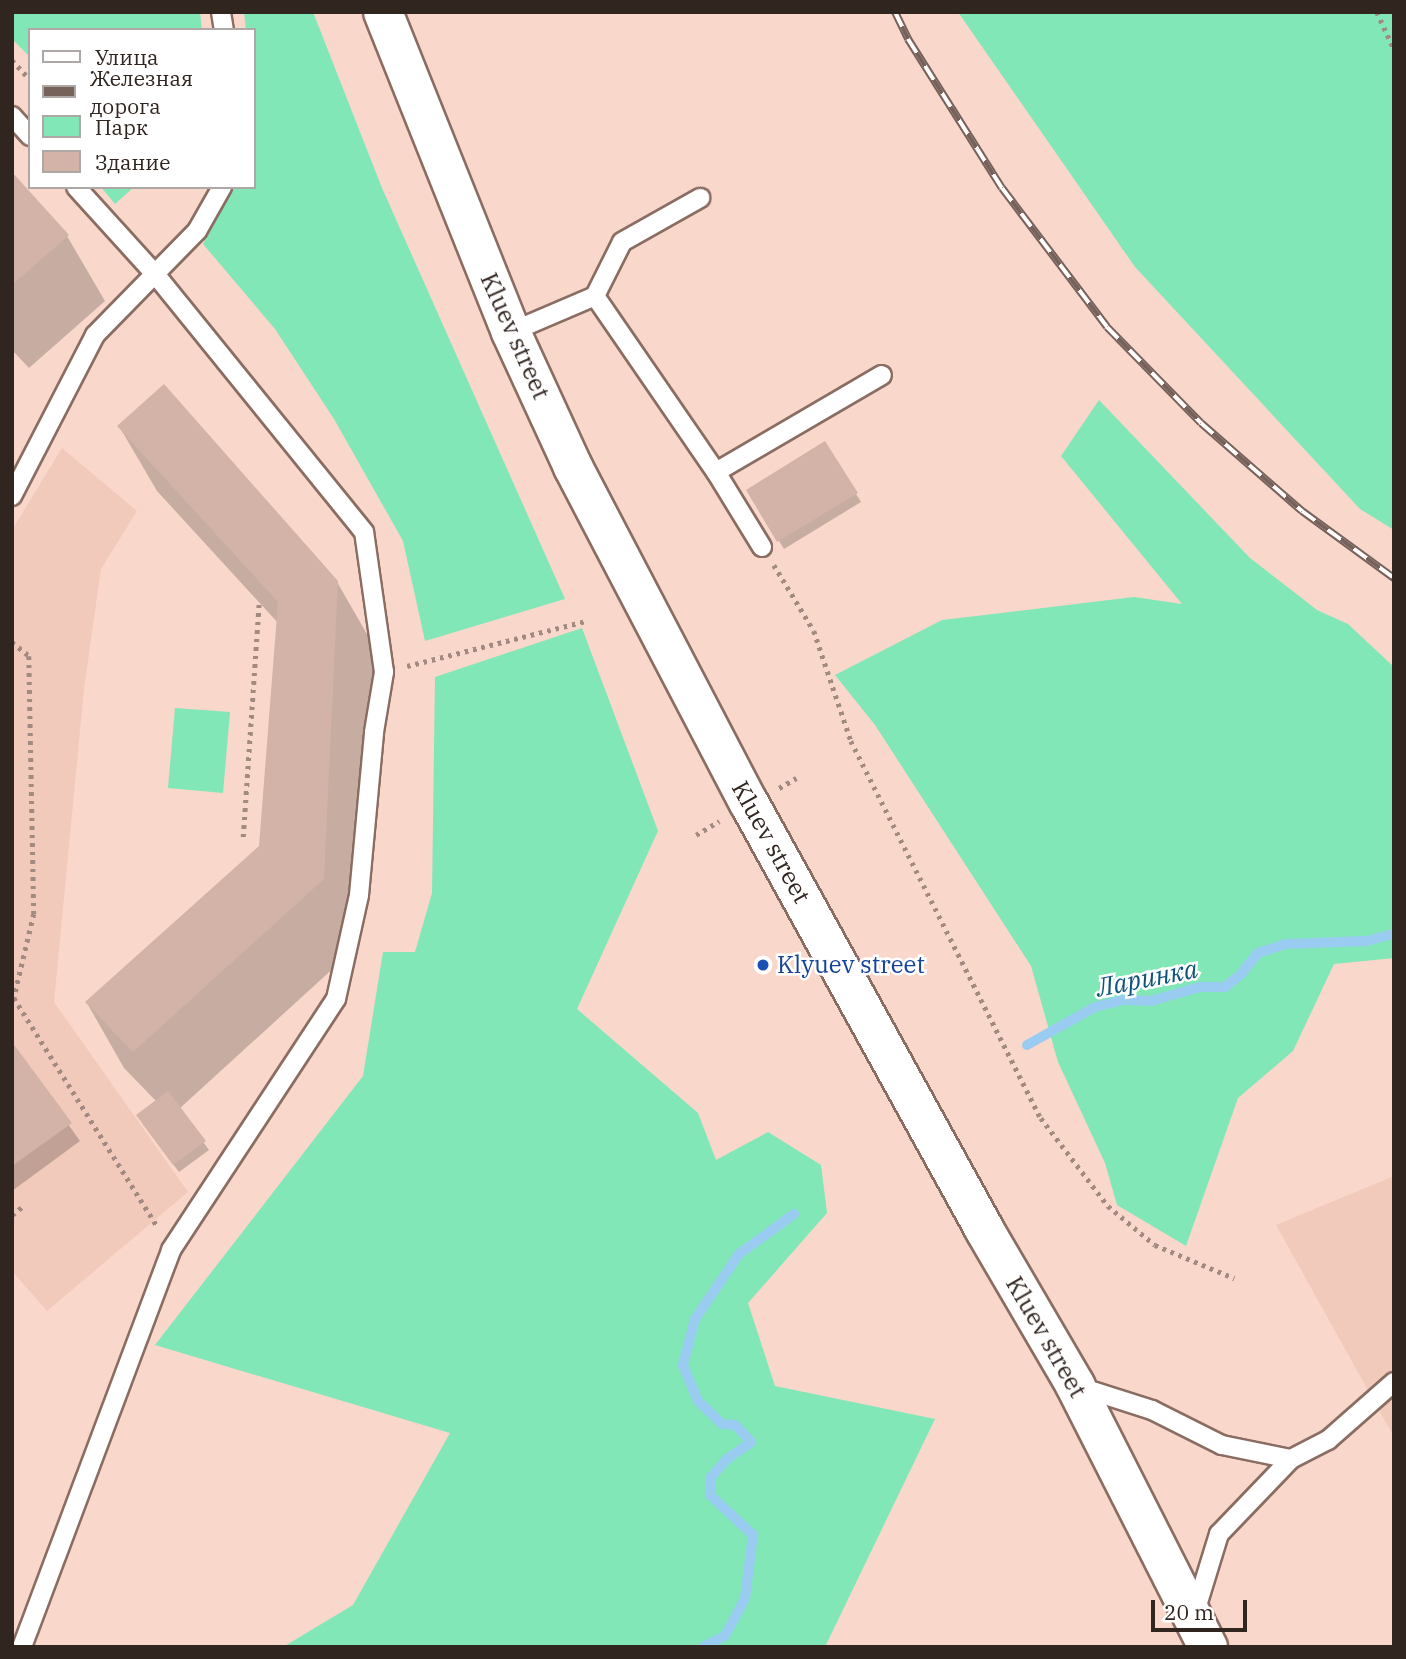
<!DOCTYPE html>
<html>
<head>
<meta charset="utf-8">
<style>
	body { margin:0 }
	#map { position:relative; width:1406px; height:1659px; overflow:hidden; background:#f9d7cb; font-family:"IBM Plex Serif",serif }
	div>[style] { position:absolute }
	.built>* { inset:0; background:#f2cabb }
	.green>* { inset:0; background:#81e7b7 }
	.shadow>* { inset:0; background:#0003 }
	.stream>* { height:10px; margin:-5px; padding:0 5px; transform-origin:5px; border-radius:5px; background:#9accf2 }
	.building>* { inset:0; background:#d3b3a7 }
	.path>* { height:4.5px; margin-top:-2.25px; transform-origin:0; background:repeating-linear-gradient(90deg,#a38a81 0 3.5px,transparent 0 8.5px) }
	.roads { filter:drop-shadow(2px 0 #8a6d62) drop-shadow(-2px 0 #8a6d62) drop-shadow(0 2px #8a6d62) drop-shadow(0 -2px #8a6d62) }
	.service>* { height:18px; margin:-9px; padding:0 9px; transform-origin:9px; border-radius:9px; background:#fff }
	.primary>* { height:38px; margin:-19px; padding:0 19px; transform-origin:19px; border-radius:19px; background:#fff }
	.rail>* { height:8px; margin-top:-4px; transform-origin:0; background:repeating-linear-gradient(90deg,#fff 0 16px,#76625b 0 32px); box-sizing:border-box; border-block:2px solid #76625b }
	.dots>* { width:19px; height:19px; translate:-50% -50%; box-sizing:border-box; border:4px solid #fff; border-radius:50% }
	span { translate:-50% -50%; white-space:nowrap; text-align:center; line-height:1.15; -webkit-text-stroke:5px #fff; paint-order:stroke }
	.street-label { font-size:24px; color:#312520 }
	.transit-label { font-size:24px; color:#164399 }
	.left { translate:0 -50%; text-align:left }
	.water-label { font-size:26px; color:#0e547c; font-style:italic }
	.frame { position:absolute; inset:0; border:14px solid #312520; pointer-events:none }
	.legend { position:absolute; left:28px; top:28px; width:228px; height:161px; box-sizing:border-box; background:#fff; border:2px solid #ada8a6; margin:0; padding:9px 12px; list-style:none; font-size:21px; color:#312520 }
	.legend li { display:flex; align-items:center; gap:14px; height:35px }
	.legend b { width:35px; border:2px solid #ada8a6 }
	.scale { position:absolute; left:1151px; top:1600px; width:96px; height:32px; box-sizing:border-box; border:4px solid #312520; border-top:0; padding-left:9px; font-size:21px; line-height:24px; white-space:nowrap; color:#312520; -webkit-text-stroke:5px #fff; paint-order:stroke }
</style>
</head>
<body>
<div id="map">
	<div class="built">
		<div style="clip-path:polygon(62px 448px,137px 511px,101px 569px,84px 689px,54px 1002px,188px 1192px,47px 1311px,12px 1271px,12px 530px)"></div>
		<div style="clip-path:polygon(1394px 1176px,1394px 1437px,1276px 1225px)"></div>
	</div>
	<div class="green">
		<div style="clip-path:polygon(12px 12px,200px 12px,202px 30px,30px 30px,30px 57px,12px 39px)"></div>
		<div style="clip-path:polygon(244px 12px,313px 12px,382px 188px,565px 599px,425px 641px,403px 541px,334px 419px,275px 329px,203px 244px,234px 187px,254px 187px,254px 30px,246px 30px)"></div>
		<div style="clip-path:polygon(958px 12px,1394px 12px,1394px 530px,1360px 509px,1135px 267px)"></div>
		<div style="clip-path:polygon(101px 187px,134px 187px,115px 204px)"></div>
		<div style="clip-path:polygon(1099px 400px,1250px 558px,1317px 610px,1348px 624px,1394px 667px,1394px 958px,1334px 964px,1293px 1051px,1238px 1098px,1186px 1246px,1117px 1205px,1105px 1163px,1058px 1062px,1031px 966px,875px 725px,835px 675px,942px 620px,1134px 597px,1182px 604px,1061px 456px)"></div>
		<div style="clip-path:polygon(582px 628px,658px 831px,577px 1009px,698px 1113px,716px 1160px,768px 1132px,821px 1165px,827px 1213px,748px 1303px,775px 1386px,935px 1419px,825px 1647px,283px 1647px,353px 1605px,450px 1433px,155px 1345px,363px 1076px,383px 952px,415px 952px,432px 893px,435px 677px)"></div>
		<div style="clip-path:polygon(175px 708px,230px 712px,223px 793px,168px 788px)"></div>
	</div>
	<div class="shadow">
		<div style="clip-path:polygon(12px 174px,67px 236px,105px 301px,29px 368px,12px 350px)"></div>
		<div style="clip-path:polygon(119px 426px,337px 582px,375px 648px,360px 944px,179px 1109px,209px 1150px,179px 1172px,143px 1124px,157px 1102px,124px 1068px,87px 1003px,261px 847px,279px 624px,157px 491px)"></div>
		<div style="clip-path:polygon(825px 444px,861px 502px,784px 549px,748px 490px)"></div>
		<div style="clip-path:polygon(12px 1045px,80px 1141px,12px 1191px)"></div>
	</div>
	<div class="stream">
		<div style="left:1027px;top:1045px;width:78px;rotate:-29.2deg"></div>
		<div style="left:1095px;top:1007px;width:30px;rotate:-14deg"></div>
		<div style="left:1124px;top:1000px;width:27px;rotate:2deg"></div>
		<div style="left:1151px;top:1001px;width:51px;rotate:-15.9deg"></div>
		<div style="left:1200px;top:987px;width:25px"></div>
		<div style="left:1225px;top:987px;width:21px;rotate:-39deg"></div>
		<div style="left:1241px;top:974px;width:27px;rotate:-51deg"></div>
		<div style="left:1258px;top:953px;width:29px;rotate:-18deg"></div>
		<div style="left:1286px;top:944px;width:81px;rotate:-2.1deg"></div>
		<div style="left:1367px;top:941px;width:28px;rotate:-15deg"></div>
		<div style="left:703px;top:1647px;width:25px;rotate:-27deg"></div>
		<div style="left:725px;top:1636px;width:43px;rotate:-62.2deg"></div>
		<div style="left:745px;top:1598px;width:64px;rotate:-82.8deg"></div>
		<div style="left:753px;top:1535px;width:59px;rotate:-137.1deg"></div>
		<div style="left:710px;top:1495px;width:18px;rotate:-87deg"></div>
		<div style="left:711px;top:1477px;width:24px;rotate:-48deg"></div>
		<div style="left:727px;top:1459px;width:29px;rotate:-35deg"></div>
		<div style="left:751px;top:1442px;width:23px;rotate:-133deg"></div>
		<div style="left:735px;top:1425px;width:13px;rotate:-176deg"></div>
		<div style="left:722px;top:1424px;width:33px;rotate:-136deg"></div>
		<div style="left:698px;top:1401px;width:39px;rotate:-113deg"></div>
		<div style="left:683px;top:1365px;width:48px;rotate:-75.4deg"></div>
		<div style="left:695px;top:1319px;width:78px;rotate:-55.9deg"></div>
		<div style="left:739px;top:1254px;width:68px;rotate:-36deg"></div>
	</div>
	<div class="building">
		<div style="clip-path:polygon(12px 172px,69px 235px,12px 285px)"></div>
		<div style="clip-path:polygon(164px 384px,338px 581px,324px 879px,133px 1052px,85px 1002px,259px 846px,278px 602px,117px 426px)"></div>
		<div style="clip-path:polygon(825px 441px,858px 493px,777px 542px,746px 490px)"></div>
		<div style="clip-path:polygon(12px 1042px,72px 1123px,12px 1166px)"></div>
		<div style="clip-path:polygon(168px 1091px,206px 1141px,173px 1165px,136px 1115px)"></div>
	</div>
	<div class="path">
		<div style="left:1377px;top:12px;width:41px;rotate:65.3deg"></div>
		<div style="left:12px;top:60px;width:26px;rotate:47deg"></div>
		<div style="left:774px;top:565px;width:77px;rotate:58.8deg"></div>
		<div style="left:814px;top:631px;width:116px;rotate:71.4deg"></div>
		<div style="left:851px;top:741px;width:422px;rotate:63.3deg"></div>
		<div style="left:1041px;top:1118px;width:111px;rotate:52.7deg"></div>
		<div style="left:1108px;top:1206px;width:61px;rotate:39.7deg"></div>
		<div style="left:1155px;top:1245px;width:86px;rotate:22.7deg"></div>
		<div style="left:12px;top:642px;width:22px;rotate:39deg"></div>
		<div style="left:29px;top:656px;width:258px;rotate:88.9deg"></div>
		<div style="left:34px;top:914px;width:86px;rotate:103.4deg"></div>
		<div style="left:14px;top:998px;width:271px;rotate:57.9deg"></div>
		<div style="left:407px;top:666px;width:185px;rotate:-14.1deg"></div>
		<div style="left:779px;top:788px;width:20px;rotate:-30deg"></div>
		<div style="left:696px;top:835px;width:27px;rotate:-31deg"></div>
		<div style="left:243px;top:837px;width:235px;rotate:-86.1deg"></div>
		<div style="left:12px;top:1215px;width:13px;rotate:-39deg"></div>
	</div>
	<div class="roads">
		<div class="service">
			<div style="left:221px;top:12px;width:18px;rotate:81deg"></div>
			<div style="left:12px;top:116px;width:27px;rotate:48deg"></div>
			<div style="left:595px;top:296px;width:214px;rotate:55.5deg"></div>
			<div style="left:716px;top:472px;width:192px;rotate:-30.3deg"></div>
			<div style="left:511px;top:332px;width:91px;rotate:-23.2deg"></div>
			<div style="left:595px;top:296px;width:60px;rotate:-63.4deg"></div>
			<div style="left:622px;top:242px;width:90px;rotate:-29.4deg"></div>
			<div style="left:716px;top:472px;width:88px;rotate:58.5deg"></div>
			<div style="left:12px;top:496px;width:181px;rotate:-62.7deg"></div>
			<div style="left:95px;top:335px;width:146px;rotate:-45.6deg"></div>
			<div style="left:197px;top:231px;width:51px;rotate:-60.4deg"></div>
			<div style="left:1080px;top:1387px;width:76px;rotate:17.7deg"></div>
			<div style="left:1152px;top:1410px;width:78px;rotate:26.6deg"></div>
			<div style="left:1222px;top:1445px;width:70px;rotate:11.5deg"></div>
			<div style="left:1195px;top:1612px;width:82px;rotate:-72.9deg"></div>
			<div style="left:1219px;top:1534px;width:104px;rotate:-46.2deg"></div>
			<div style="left:1291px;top:1459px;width:42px;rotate:-27.2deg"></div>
			<div style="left:1328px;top:1440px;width:88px;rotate:-41.3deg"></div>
			<div style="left:22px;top:1647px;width:424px;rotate:-69.4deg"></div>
			<div style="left:171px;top:1250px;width:300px;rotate:-56.7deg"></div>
			<div style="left:336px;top:999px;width:107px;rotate:-77.5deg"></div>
			<div style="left:359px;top:895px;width:164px;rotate:-84.7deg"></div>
			<div style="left:374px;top:732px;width:61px;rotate:-80.5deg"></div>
			<div style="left:384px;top:672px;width:141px;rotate:-98.1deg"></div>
			<div style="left:364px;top:532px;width:333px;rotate:-129deg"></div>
			<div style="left:154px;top:273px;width:116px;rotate:-132.2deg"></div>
		</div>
		<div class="primary">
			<div style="left:383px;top:12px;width:345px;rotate:68.2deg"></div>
			<div style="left:511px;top:332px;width:149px;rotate:65.3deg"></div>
			<div style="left:573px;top:467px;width:379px;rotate:62.4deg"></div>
			<div style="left:749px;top:803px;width:487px;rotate:61.1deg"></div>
			<div style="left:984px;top:1229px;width:181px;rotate:59.7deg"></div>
			<div style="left:1075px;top:1385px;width:294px;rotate:63.1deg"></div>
		</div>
	</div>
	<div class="rail">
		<div style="left:895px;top:12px;width:30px;rotate:64deg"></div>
		<div style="left:908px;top:39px;width:176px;rotate:57.8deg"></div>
		<div style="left:1002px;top:188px;width:174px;rotate:52.9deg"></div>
		<div style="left:1107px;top:327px;width:134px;rotate:45.6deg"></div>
		<div style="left:1201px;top:423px;width:134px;rotate:41.1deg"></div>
		<div style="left:1302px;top:511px;width:114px;rotate:36.1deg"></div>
	</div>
	<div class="dots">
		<div style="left:763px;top:965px;background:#1a4fb4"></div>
	</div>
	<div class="street-label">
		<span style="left:515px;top:336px;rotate:66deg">Kluev street</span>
		<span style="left:771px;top:842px;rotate:61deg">Kluev street</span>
		<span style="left:1046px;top:1337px;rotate:60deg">Kluev street</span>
	</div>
	<div class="transit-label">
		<span class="left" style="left:777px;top:965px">Klyuev street</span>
	</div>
	<div class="water-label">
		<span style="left:1147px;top:978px;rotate:-11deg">Ларинка</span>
	</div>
	<div class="frame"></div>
	<ul class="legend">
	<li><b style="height:9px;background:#fff"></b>Улица</li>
	<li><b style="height:9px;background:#76625b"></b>Железная дорога</li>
	<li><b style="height:19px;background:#81e7b7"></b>Парк</li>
	<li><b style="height:19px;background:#d3b3a7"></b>Здание</li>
	</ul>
	<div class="scale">20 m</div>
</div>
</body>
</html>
